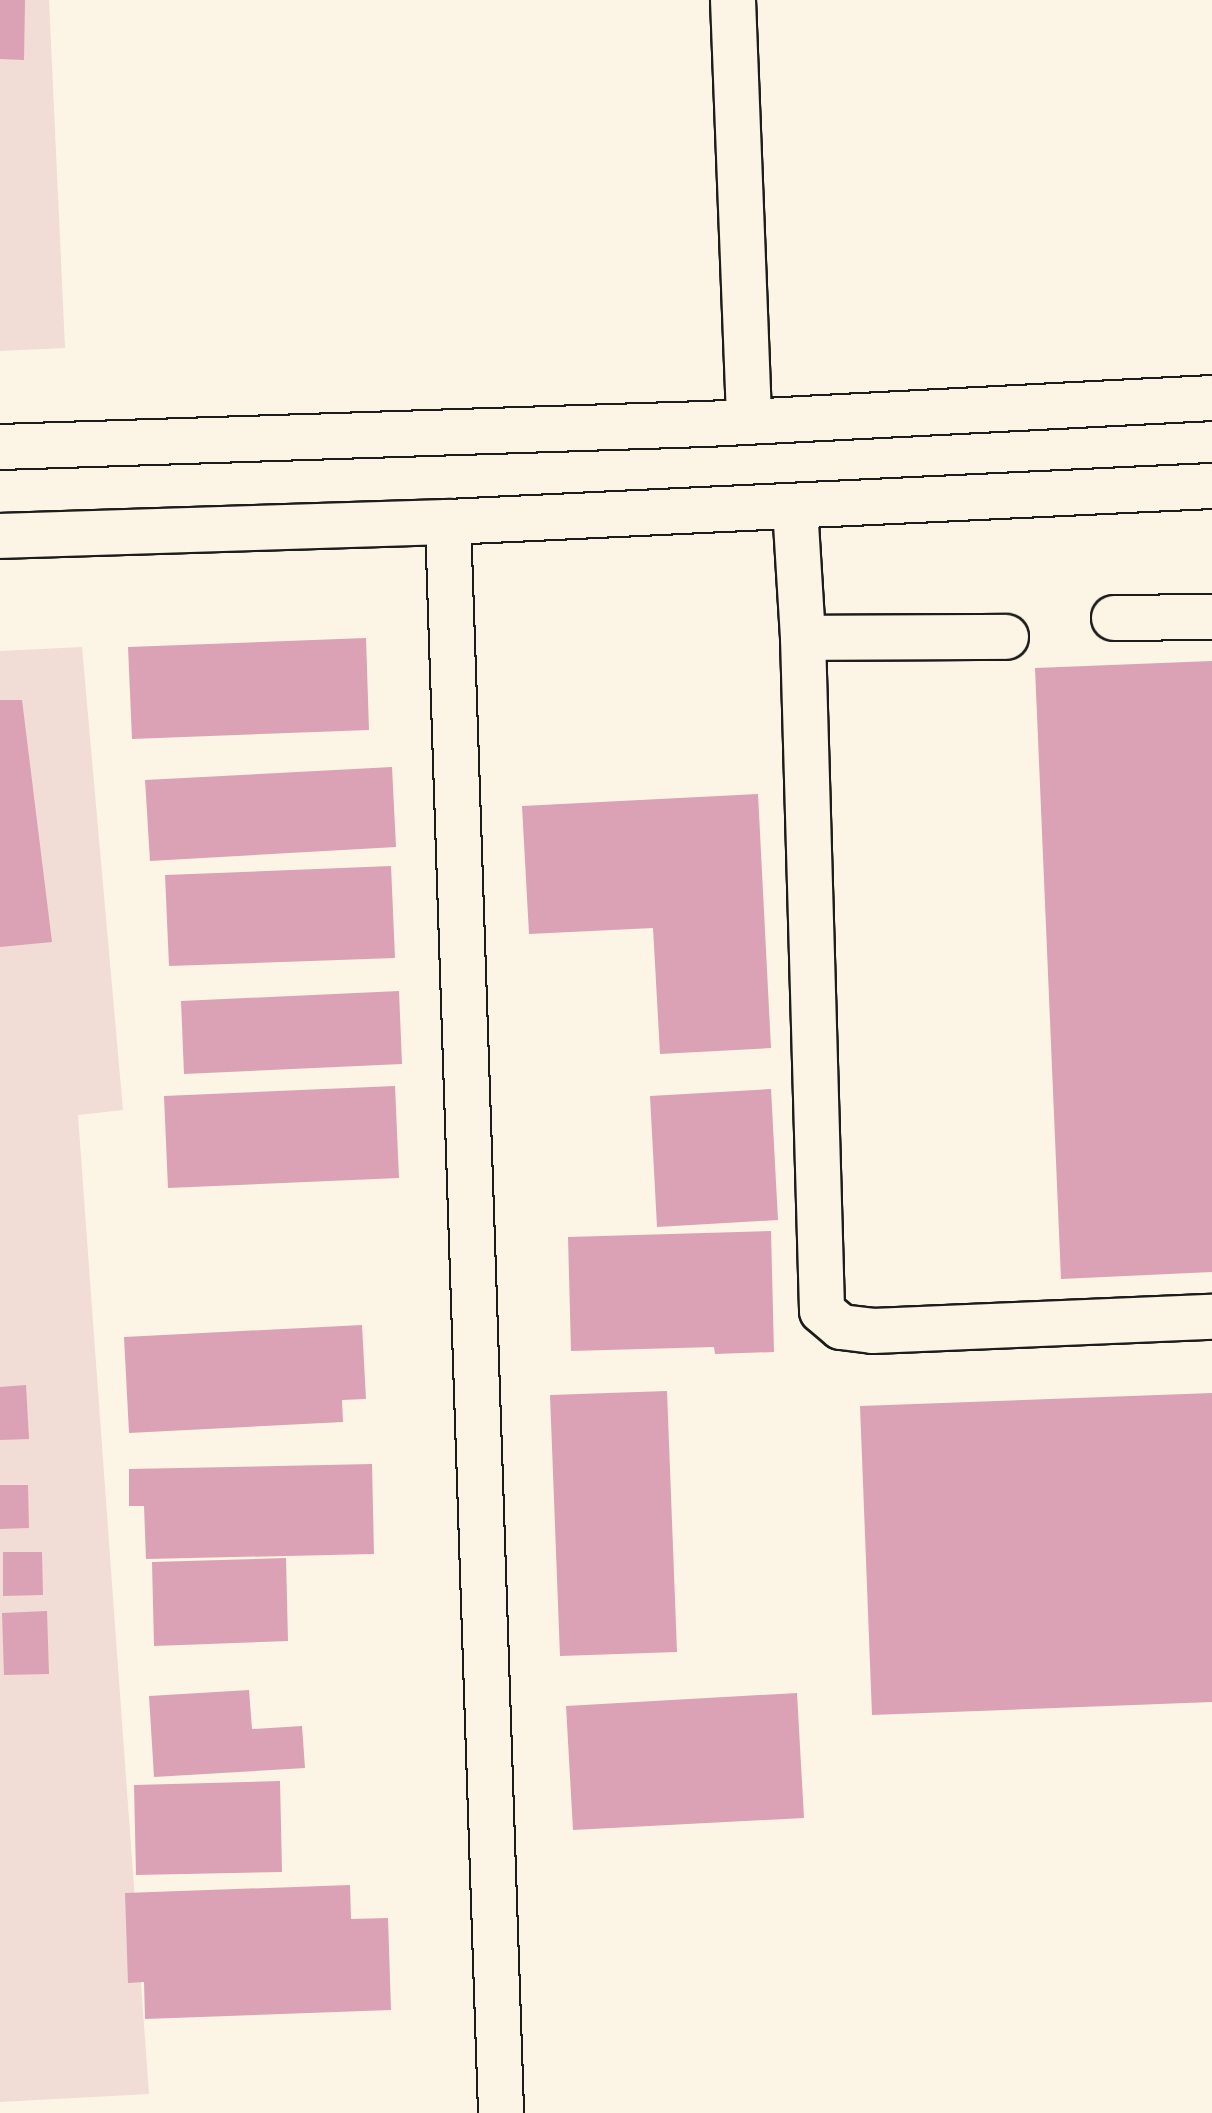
<!DOCTYPE html>
<html>
<head>
<meta charset="utf-8">
<style>
	body { margin:0 }
	#map { position:relative; width:1212px; height:2113px; overflow:hidden; background:#fcf5e5; font-family:Kalam,sans-serif }
	div>[style] { position:absolute }
	.built>* { inset:0; background:#f2dcd6 }
	.building>* { inset:0; background:#daa2b4 }
	.roads { filter:drop-shadow(2px 0 #1c1c1c) drop-shadow(-2px 0 #1c1c1c) drop-shadow(0 2px #1c1c1c) drop-shadow(0 -2px #1c1c1c) }
	.minor>* { height:44px; margin:-22px; padding:0 22px; transform-origin:22px; border-radius:22px; background:#fcf5e5 }
	span { translate:-50% -50%; white-space:nowrap; text-align:center; line-height:1.15; -webkit-text-stroke:8px #fcf5e5; paint-order:stroke }
</style>
</head>
<body>
<div id="map">
	<div class="built">
		<div style="clip-path:polygon(0 0,49px 0,65px 348px,0 351px)"></div>
		<div style="clip-path:polygon(82px 647px,123px 1110px,78px 1115px,149px 2094px,0 2102px,0 651px)"></div>
	</div>
	<div class="building">
		<div style="clip-path:polygon(0 0,25px 0,24px 60px,0 59px)"></div>
		<div style="clip-path:polygon(366px 638px,369px 730px,132px 739px,128px 647px)"></div>
		<div style="clip-path:polygon(1212px 661px,1212px 1272px,1061px 1279px,1035px 668px)"></div>
		<div style="clip-path:polygon(0 700px,22px 700px,52px 942px,0 947px)"></div>
		<div style="clip-path:polygon(392px 767px,396px 847px,150px 861px,145px 780px)"></div>
		<div style="clip-path:polygon(758px 794px,771px 1048px,660px 1054px,653px 928px,529px 934px,522px 806px)"></div>
		<div style="clip-path:polygon(391px 866px,395px 958px,169px 966px,165px 875px)"></div>
		<div style="clip-path:polygon(399px 991px,402px 1064px,184px 1074px,181px 1001px)"></div>
		<div style="clip-path:polygon(395px 1086px,399px 1178px,168px 1188px,164px 1096px)"></div>
		<div style="clip-path:polygon(771px 1089px,778px 1220px,657px 1227px,650px 1096px)"></div>
		<div style="clip-path:polygon(771px 1231px,774px 1352px,715px 1354px,714px 1347px,571px 1351px,568px 1237px)"></div>
		<div style="clip-path:polygon(362px 1325px,366px 1399px,342px 1400px,343px 1422px,129px 1433px,124px 1337px)"></div>
		<div style="clip-path:polygon(26px 1385px,29px 1439px,0 1440px,0 1387px)"></div>
		<div style="clip-path:polygon(667px 1391px,677px 1652px,560px 1656px,550px 1395px)"></div>
		<div style="clip-path:polygon(1212px 1393px,1212px 1702px,872px 1715px,860px 1406px)"></div>
		<div style="clip-path:polygon(372px 1464px,374px 1554px,146px 1559px,144px 1506px,129px 1506px,129px 1469px)"></div>
		<div style="clip-path:polygon(0 1485px,28px 1485px,29px 1528px,0 1529px)"></div>
		<div style="clip-path:polygon(3px 1552px,42px 1552px,43px 1595px,3px 1596px)"></div>
		<div style="clip-path:polygon(286px 1558px,288px 1641px,154px 1646px,152px 1562px)"></div>
		<div style="clip-path:polygon(47px 1611px,49px 1674px,4px 1675px,2px 1613px)"></div>
		<div style="clip-path:polygon(249px 1690px,252px 1729px,302px 1726px,305px 1768px,154px 1777px,149px 1696px)"></div>
		<div style="clip-path:polygon(797px 1693px,804px 1818px,573px 1830px,566px 1706px)"></div>
		<div style="clip-path:polygon(280px 1781px,282px 1872px,136px 1875px,134px 1785px)"></div>
		<div style="clip-path:polygon(350px 1885px,351px 1919px,388px 1918px,391px 2010px,145px 2019px,144px 1982px,128px 1983px,125px 1893px)"></div>
	</div>
	<div class="roads">
		<div class="minor">
			<div style="left:733px;top:0;width:422px;rotate:87.8deg"></div>
			<div style="left:0;top:447px;width:706px;rotate:-1.87deg"></div>
			<div style="left:706px;top:424px;width:507px;rotate:-2.94deg"></div>
			<div style="left:795px;top:507px;width:131px;rotate:86.5deg"></div>
			<div style="left:803px;top:638px;width:673px;rotate:88.38deg"></div>
			<div style="left:822px;top:1311px;width:25px;rotate:40deg"></div>
			<div style="left:841px;top:1327px;width:32px;rotate:7deg"></div>
			<div style="left:873px;top:1331px;width:339px;rotate:-2.4deg"></div>
			<div style="left:448px;top:522px;width:1592px;rotate:88.09deg"></div>
			<div style="left:0;top:536px;width:448px;rotate:-1.8deg"></div>
			<div style="left:448px;top:522px;width:765px;rotate:-2.7deg"></div>
			<div style="left:1114px;top:618px;width:98px;rotate:-0.6deg"></div>
			<div style="left:803px;top:638px;width:203px;rotate:-0.3deg"></div>
		</div>
	</div>
</div>
</body>
</html>
